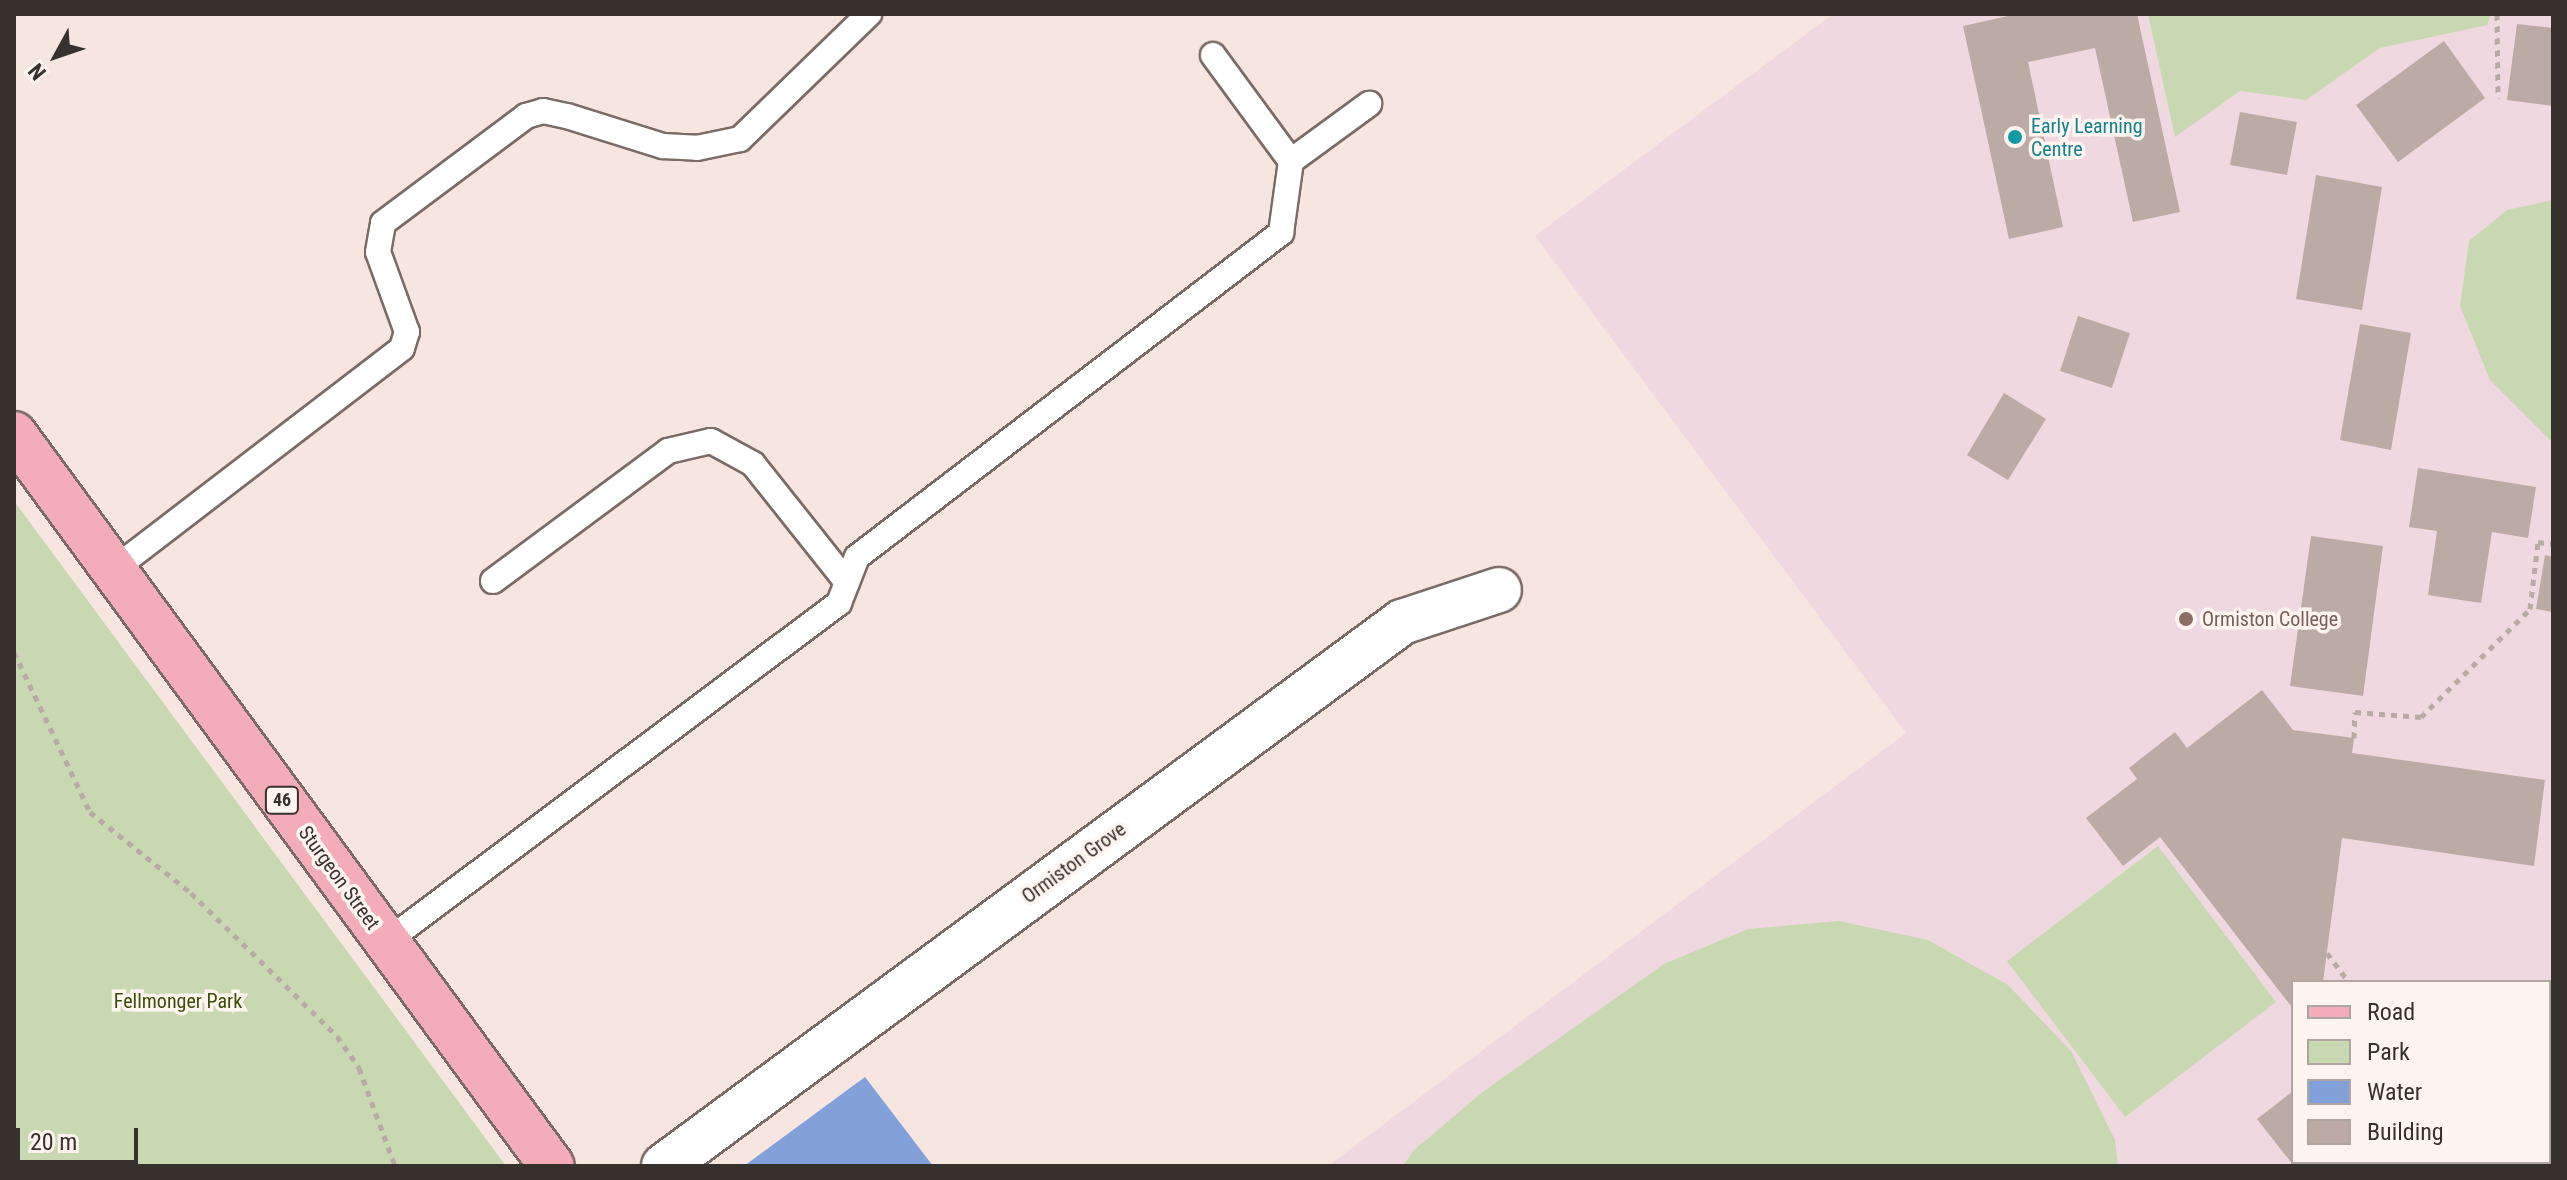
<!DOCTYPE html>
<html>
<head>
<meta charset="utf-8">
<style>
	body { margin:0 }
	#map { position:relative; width:2567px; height:1180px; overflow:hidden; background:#f7e5df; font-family:"Roboto Condensed",sans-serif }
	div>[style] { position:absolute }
	.education>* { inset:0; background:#f0d8e1 }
	.green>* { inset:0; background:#c8d8b1 }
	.water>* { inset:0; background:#82a1da }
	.building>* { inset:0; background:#bcaba5 }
	.path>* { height:5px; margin-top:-2.5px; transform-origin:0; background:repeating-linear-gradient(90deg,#b8aaa5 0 6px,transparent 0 12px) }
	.roads { filter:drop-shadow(2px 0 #7a6b65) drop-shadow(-2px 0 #7a6b65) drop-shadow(0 2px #7a6b65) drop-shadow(0 -2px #7a6b65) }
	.lane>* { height:24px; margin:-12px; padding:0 12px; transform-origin:12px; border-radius:12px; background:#fff }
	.street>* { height:44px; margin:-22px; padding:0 22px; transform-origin:22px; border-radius:22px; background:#fff }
	.primary>* { height:44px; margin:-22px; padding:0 22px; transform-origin:22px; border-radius:22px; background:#f4acb8 }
	.dots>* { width:22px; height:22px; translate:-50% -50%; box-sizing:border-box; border:4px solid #fff4f0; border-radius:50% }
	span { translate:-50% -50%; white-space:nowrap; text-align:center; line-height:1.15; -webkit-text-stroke:7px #fff4f0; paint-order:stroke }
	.shield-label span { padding:2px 6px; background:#fff4f0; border:2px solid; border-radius:6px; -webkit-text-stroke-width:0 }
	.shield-label { font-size:18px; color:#37312e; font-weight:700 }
	.culture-label { font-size:20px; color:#0d838f }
	.left { translate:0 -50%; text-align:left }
	.education-label { font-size:20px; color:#785e54 }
	.street-label { font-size:20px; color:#37312e }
	.park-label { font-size:20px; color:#3a4f06 }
	.frame { position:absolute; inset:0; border:16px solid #37312e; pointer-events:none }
	.legend { position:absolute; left:2291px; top:980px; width:260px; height:184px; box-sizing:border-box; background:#fff4f0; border:2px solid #afa6a2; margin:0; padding:10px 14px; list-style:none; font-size:24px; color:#37312e }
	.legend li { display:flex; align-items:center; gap:16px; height:40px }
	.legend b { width:40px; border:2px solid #afa6a2 }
	.north { position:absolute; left:16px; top:16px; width:80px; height:80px; -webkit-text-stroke:6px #fff4f0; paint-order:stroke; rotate:230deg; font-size:22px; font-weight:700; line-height:32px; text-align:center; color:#37312e }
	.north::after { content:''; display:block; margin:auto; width:28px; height:36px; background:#37312e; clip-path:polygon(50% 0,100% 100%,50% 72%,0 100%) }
	.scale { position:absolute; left:16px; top:1128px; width:122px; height:36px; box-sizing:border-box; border:4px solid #37312e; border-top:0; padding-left:10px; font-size:24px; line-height:28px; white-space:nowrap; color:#37312e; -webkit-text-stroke:6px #fff4f0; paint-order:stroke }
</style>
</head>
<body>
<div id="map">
	<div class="education">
		<div style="clip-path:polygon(evenodd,1833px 14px,2553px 14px,2553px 1166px,1328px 1166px,1906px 733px,1535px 236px,1833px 14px,2293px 982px,2549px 982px,2549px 1162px,2293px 1162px,2293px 982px)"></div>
	</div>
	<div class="green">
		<div style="clip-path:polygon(2148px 14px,2491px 14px,2487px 25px,2380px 48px,2306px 100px,2240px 91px,2175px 137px)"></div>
		<div style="clip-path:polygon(2553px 200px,2553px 443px,2490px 380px,2460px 306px,2469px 241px,2507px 210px)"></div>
		<div style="clip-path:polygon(14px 501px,506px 1166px,14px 1166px)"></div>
		<div style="clip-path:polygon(2158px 846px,2276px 1002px,2125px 1117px,2007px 961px)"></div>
		<div style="clip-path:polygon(1839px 921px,1928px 940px,2008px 985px,2071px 1051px,2115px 1140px,2118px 1166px,1403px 1166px,1414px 1150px,1484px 1091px,1664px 964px,1748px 929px)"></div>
	</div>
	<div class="water">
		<div style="clip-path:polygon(865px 1077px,933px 1166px,744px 1166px)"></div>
	</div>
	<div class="building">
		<div style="clip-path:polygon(2017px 14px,2137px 14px,2180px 212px,2133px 222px,2095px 48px,2028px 62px,2063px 227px,2009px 239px,1963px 26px)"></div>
		<div style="clip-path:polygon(2517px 24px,2553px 28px,2553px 106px,2507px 100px)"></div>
		<div style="clip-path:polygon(2444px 41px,2485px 98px,2398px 162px,2356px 105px)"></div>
		<div style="clip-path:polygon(2240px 112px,2297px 122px,2287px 175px,2230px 165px)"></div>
		<div style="clip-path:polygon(2316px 175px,2382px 187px,2362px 310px,2296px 299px)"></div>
		<div style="clip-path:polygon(2078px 316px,2130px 333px,2112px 388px,2060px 371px)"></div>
		<div style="clip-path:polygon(2360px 324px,2411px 333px,2391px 450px,2340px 440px)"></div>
		<div style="clip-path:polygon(2004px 393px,2046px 419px,2008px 480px,1967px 455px)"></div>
		<div style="clip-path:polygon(2418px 468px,2536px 487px,2528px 538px,2492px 532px,2481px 603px,2428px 595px,2437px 531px,2409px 527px)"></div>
		<div style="clip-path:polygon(2311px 536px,2383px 546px,2363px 696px,2290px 686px)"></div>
		<div style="clip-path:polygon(2545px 555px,2553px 557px,2553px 612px,2536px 609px)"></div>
		<div style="clip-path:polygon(2262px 690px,2293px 730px,2354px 738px,2352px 753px,2545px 780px,2534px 866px,2342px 838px,2323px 982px,2293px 982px,2291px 1006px,2160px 837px,2123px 866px,2086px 818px,2137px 779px,2129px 768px,2175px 732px,2187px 748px)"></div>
		<div style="clip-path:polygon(2549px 979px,2553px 985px,2549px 1060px)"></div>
		<div style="clip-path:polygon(2293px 1091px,2293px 1162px,2323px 1162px,2318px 1166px,2294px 1166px,2257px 1119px)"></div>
		<div style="clip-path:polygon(2425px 1162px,2481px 1162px,2484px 1166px,2419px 1166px)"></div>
	</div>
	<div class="path">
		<div style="left:2497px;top:14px;width:84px;rotate:89.3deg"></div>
		<div style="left:14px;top:652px;width:177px;rotate:64.6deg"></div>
		<div style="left:90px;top:812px;width:129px;rotate:38.7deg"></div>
		<div style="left:191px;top:893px;width:204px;rotate:44.4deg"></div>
		<div style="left:337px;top:1036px;width:39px;rotate:55deg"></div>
		<div style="left:359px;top:1068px;width:104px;rotate:69.8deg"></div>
		<div style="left:2354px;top:738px;width:26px;rotate:-88deg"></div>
		<div style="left:2355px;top:712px;width:66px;rotate:4.3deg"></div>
		<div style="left:2421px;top:717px;width:153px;rotate:-44.7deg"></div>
		<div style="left:2530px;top:609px;width:67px;rotate:-83.2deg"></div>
		<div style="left:2538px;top:542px;width:15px;rotate:8deg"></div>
		<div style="left:2327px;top:953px;width:36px;rotate:53deg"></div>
	</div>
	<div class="roads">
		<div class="lane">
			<div style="left:1213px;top:55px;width:132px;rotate:53.7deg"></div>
			<div style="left:113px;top:570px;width:364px;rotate:-37.5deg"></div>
			<div style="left:402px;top:348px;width:17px;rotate:-73deg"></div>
			<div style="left:407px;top:332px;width:85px;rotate:-109.9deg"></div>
			<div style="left:378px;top:252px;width:29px;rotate:-80deg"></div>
			<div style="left:383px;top:223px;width:179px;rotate:-36.8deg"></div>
			<div style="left:526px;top:116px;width:18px;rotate:-16deg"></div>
			<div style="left:543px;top:111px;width:25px;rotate:12deg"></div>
			<div style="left:567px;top:116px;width:101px;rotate:17.4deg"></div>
			<div style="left:663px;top:146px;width:34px;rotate:3deg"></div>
			<div style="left:697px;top:148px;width:44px;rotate:-11.8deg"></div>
			<div style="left:740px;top:139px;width:180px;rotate:-44.1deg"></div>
			<div style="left:493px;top:581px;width:218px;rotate:-36.6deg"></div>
			<div style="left:668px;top:451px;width:44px;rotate:-13.1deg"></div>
			<div style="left:711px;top:441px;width:48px;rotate:28.7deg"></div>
			<div style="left:753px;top:464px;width:151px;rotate:51.5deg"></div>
			<div style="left:386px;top:942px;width:566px;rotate:-36.81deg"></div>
			<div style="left:839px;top:603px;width:49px;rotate:-68.6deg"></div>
			<div style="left:857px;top:557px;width:534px;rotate:-37.39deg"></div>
			<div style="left:1281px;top:233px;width:73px;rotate:-82.1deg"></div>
			<div style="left:1291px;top:161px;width:97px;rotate:-36.2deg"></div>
		</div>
		<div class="street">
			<div style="left:664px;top:1166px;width:917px;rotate:-36.39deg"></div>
			<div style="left:1402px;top:622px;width:102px;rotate:-18.3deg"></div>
		</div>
		<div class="primary">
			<div style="left:14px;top:434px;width:908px;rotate:53.69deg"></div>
		</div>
	</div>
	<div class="dots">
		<div style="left:2015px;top:137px;background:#0f9aa8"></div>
		<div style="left:2186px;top:619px;background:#8d6e63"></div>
	</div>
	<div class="shield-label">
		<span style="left:282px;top:800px">46</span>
	</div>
	<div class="culture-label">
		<span class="left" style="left:2031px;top:138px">Early Learning<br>Centre</span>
	</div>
	<div class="education-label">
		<span class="left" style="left:2202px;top:619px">Ormiston College</span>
	</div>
	<div class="street-label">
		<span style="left:1074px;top:863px;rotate:-36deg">Ormiston Grove</span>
		<span style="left:339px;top:878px;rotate:54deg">Sturgeon Street</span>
	</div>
	<div class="park-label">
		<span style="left:178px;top:1001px">Fellmonger Park</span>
	</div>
	<div class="frame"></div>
	<ul class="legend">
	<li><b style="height:10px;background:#f4acb8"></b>Road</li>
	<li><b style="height:22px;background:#c8d8b1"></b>Park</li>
	<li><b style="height:22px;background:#82a1da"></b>Water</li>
	<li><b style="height:22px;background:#bcaba5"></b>Building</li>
	</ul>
	<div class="north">N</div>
	<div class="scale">20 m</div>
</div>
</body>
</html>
